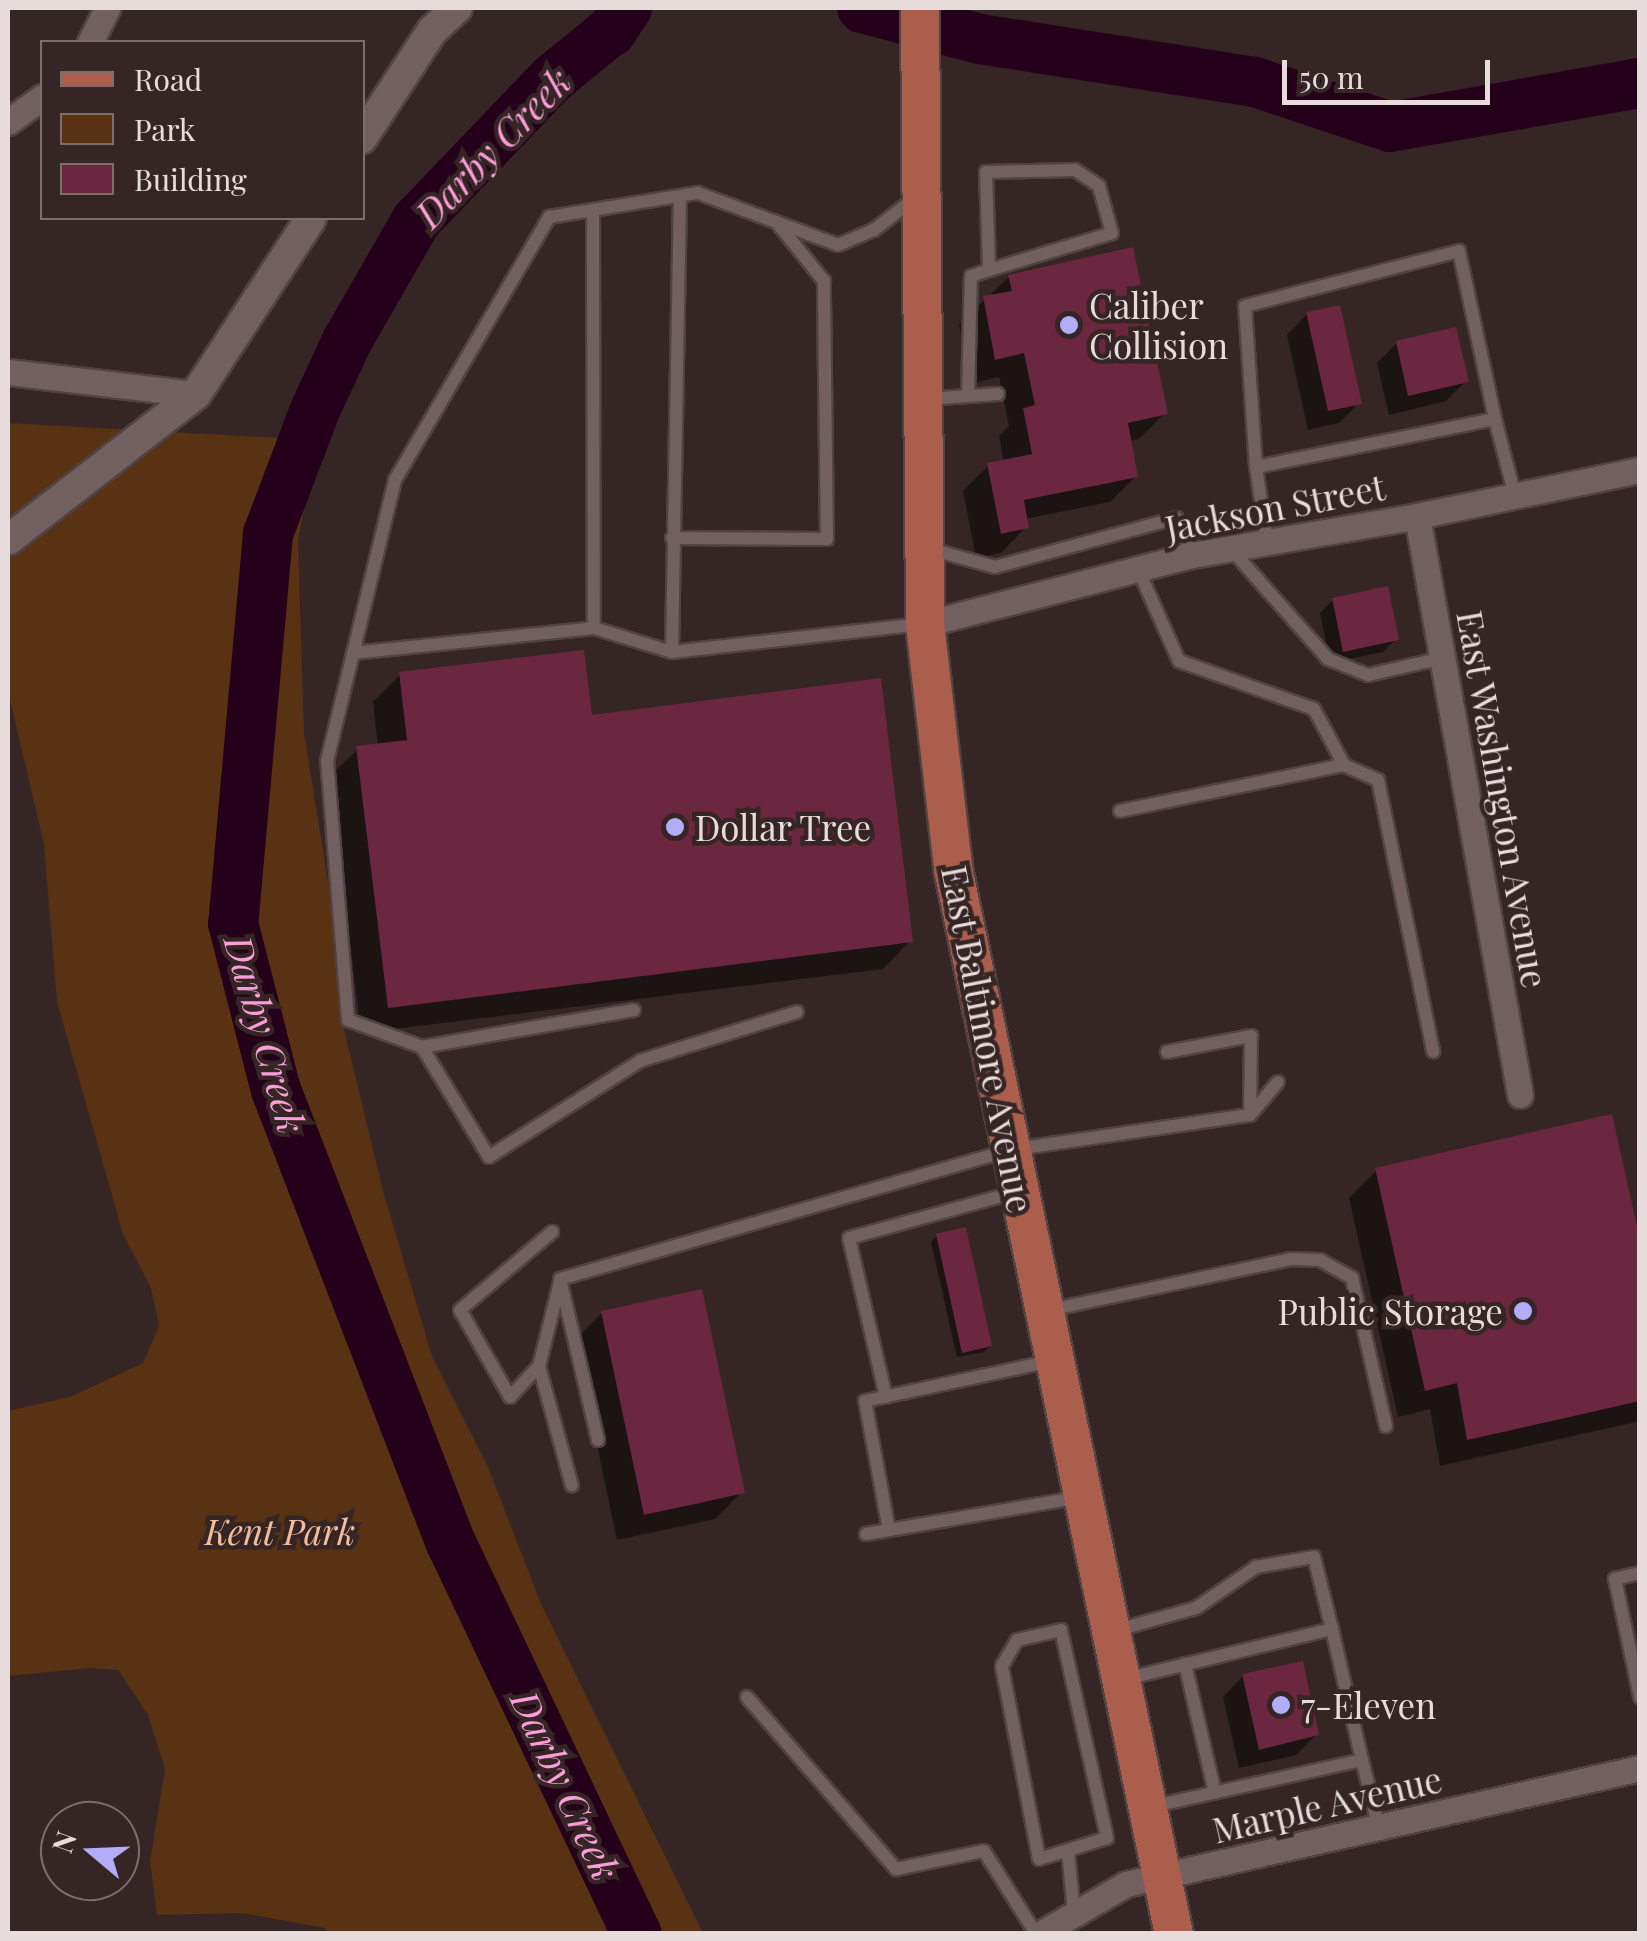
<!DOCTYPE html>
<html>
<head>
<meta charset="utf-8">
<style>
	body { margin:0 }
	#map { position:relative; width:1647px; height:1941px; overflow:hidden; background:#362525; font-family:"Playfair Display",serif }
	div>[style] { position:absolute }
	.green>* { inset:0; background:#593113 }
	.shadow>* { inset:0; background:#0007 }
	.river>* { height:50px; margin:-25px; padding:0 25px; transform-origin:25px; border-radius:25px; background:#25001a }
	.building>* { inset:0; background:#6b2640 }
	.roads { filter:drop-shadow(2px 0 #514343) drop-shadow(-2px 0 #514343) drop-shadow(0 2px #514343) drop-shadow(0 -2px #514343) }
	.service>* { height:12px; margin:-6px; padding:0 6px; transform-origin:6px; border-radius:6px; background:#725f5f }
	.minor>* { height:25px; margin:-12.5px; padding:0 12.5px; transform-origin:12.5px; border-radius:12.5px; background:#725f5f }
	.tertiary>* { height:30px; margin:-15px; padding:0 15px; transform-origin:15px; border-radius:15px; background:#725f5f }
	.primary>* { height:38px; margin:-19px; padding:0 19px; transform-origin:19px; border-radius:19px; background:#ac5e4c }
	.dots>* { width:28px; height:28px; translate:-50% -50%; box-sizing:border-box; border:5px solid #362525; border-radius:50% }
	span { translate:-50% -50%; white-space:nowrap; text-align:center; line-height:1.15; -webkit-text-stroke:9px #362525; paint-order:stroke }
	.poi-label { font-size:35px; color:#e7dbdb }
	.left { translate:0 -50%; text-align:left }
	.right { translate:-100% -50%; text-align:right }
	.street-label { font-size:35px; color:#e7dbdb }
	.park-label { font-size:35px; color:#f5bd9a; font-style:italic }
	.water-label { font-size:38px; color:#fa9dd8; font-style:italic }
	.frame { position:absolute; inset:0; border:10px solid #e7dbdb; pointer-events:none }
	.legend { position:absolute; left:40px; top:40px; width:325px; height:180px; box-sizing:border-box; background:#362525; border:2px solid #7d6e6e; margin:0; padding:12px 18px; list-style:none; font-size:30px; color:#e7dbdb }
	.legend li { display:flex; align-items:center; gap:20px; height:50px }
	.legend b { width:50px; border:2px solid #7d6e6e }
	.north { position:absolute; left:40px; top:1801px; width:100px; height:100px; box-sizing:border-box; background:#362525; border:2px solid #7d6e6e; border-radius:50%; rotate:289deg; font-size:28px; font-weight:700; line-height:40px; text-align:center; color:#e7dbdb }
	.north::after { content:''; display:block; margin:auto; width:35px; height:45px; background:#b3adf9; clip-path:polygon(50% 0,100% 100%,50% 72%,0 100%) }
	.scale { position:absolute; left:1282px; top:60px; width:208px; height:45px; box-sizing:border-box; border:5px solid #e7dbdb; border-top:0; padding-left:12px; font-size:30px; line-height:35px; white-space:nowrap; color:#e7dbdb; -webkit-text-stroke:8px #362525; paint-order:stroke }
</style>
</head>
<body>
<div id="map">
	<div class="green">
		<div style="clip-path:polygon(8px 423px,316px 440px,298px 541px,304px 733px,333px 912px,339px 1009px,383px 1191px,432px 1356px,488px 1467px,541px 1604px,703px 1933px,330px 1934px,325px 1928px,242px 1913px,157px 1915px,150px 1861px,165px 1769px,148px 1715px,118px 1670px,90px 1668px,8px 1676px,8px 1411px,70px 1397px,143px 1363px,159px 1326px,151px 1288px,123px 1234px,57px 1002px,44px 844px,8px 691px)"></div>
	</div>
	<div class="shadow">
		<div style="clip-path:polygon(1009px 277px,1165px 413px,1139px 439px,1129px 441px,1136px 476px,1110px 502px,1025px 519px,1026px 527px,1001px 553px,976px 558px,963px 491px,988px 466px,1004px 463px,999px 436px,1009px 426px,999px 377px,970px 384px,959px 324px)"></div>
		<div style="clip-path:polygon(1307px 314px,1359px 403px,1339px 423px,1308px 430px,1287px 335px)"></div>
		<div style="clip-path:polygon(1397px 343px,1466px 381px,1446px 401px,1389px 415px,1377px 363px)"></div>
		<div style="clip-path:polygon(1333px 600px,1396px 639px,1383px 652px,1330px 663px,1320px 613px)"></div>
		<div style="clip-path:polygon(400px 675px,589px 717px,910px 941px,883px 969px,361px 1033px,330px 776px,358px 749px,378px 746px,373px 702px)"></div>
		<div style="clip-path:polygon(1376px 1171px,1640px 1251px,1640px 1421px,1440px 1466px,1430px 1409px,1398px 1417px,1349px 1198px)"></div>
		<div style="clip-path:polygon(937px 1236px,990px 1346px,984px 1352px,957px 1357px,931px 1242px)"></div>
		<div style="clip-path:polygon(602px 1313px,742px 1492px,715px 1519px,617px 1540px,575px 1340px)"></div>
		<div style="clip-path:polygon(1243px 1676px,1316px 1735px,1296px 1755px,1239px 1768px,1223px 1697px)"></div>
	</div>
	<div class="river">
		<div style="left:627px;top:8px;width:29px;rotate:124deg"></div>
		<div style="left:611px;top:32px;width:4px;rotate:-56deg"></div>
		<div style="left:613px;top:29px;width:79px;rotate:140.7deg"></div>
		<div style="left:552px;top:79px;width:197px;rotate:133.8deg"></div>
		<div style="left:416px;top:221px;width:138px;rotate:119.9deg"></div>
		<div style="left:347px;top:341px;width:76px;rotate:114.9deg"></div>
		<div style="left:315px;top:410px;width:133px;rotate:110.8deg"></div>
		<div style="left:268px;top:534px;width:391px;rotate:95.1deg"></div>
		<div style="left:233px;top:923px;width:172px;rotate:75.6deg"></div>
		<div style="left:276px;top:1090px;width:486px;rotate:68.9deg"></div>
		<div style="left:451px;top:1543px;width:433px;rotate:64.6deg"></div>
		<div style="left:862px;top:8px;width:122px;rotate:14.7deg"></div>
		<div style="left:980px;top:39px;width:278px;rotate:8.9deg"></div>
		<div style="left:1255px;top:82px;width:142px;rotate:18.4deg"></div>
		<div style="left:1390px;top:127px;width:254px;rotate:-10deg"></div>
	</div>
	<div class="building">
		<div style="clip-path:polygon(1133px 247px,1168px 414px,1128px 423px,1138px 477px,1024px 500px,1029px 528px,1001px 534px,987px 463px,1032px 454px,1023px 408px,1035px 405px,1024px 353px,995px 360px,983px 296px,1012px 291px,1008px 275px)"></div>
		<div style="clip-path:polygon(1340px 305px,1362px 404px,1328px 411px,1306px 312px)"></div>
		<div style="clip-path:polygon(1456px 327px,1469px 382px,1408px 396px,1396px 341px)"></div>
		<div style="clip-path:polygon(1388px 586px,1399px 640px,1343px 652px,1332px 598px)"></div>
		<div style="clip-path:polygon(584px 650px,592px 715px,881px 678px,913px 942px,388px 1008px,356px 746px,407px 740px,399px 672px)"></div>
		<div style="clip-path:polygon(1612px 1114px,1640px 1240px,1640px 1401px,1467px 1440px,1457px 1383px,1425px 1391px,1375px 1168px)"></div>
		<div style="clip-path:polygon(966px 1227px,992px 1346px,962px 1353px,936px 1234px)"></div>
		<div style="clip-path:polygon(702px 1289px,745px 1493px,644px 1515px,601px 1311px)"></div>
		<div style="clip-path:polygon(1303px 1661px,1319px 1735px,1259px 1750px,1242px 1674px)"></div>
	</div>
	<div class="roads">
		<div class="service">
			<div style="left:593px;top:210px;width:418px;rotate:89.9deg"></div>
			<div style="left:968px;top:396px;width:120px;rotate:-88.6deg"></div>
			<div style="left:971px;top:276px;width:19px;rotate:-18deg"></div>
			<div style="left:989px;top:270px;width:128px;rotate:-16.7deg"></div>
			<div style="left:1112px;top:233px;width:49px;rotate:-105.5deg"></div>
			<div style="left:1099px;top:186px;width:29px;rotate:-146deg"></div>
			<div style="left:1075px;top:170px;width:89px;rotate:178.7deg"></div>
			<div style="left:986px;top:172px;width:98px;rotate:88.2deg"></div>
			<div style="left:925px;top:399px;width:73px;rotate:-3.9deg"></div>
			<div style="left:1256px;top:467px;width:161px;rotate:-93.9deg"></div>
			<div style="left:1245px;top:306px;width:221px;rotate:-14.4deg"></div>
			<div style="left:1459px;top:251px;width:172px;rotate:77.9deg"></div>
			<div style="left:672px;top:538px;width:155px;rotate:0.4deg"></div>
			<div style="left:827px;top:539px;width:258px;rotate:-90.7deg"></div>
			<div style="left:824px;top:281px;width:72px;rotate:-128.8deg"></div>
			<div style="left:1267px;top:542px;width:76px;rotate:-98.3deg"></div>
			<div style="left:1256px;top:467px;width:244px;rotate:-11.4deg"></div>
			<div style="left:1495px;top:419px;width:80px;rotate:75.4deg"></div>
			<div style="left:930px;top:549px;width:67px;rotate:15.5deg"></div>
			<div style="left:995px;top:567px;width:188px;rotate:-15.1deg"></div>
			<div style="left:1176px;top:518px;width:40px;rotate:66.6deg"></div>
			<div style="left:1231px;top:549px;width:147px;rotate:48.6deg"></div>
			<div style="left:1328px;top:659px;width:43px;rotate:21.8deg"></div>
			<div style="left:1368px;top:675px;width:76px;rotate:-12.9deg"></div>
			<div style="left:1138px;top:569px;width:101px;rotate:66deg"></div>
			<div style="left:1179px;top:661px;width:143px;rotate:19.6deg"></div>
			<div style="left:1314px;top:709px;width:64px;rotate:61.8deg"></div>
			<div style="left:1344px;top:765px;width:37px;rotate:24deg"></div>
			<div style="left:1378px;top:780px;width:277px;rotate:78.5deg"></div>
			<div style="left:672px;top:652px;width:253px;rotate:-6.4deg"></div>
			<div style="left:353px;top:653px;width:242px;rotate:-5.9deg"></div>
			<div style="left:594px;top:628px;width:82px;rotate:17.1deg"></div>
			<div style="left:672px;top:652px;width:456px;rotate:-89deg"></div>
			<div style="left:1120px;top:811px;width:229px;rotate:-11.6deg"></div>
			<div style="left:797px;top:1012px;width:164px;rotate:162.7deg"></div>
			<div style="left:640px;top:1061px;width:179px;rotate:147.6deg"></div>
			<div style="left:489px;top:1157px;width:129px;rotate:-121.3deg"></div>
			<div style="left:422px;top:1047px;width:79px;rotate:-160deg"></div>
			<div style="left:348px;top:1020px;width:260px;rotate:-94.6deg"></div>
			<div style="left:327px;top:761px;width:289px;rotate:-76.4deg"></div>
			<div style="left:395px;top:480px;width:305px;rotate:-59.6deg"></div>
			<div style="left:549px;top:217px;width:151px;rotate:-9.2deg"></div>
			<div style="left:698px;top:193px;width:149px;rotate:20.4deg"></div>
			<div style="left:838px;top:245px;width:39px;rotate:-23deg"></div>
			<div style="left:874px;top:230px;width:52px;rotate:-38deg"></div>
			<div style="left:422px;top:1047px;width:215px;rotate:-9.9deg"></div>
			<div style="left:1167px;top:1052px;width:86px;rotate:-10.8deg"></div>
			<div style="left:1251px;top:1036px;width:79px;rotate:90.7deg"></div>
			<div style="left:560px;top:1282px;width:87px;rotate:104deg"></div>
			<div style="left:539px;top:1366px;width:124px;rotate:74.6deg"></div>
			<div style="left:1049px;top:1310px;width:246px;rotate:-11.9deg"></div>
			<div style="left:1290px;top:1259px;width:30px;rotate:2deg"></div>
			<div style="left:1320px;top:1260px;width:37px;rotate:29deg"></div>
			<div style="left:1352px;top:1278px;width:152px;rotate:77.1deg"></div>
			<div style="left:539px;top:1366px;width:42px;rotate:133.1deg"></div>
			<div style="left:510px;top:1397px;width:100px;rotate:-119.9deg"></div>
			<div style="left:460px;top:1310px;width:121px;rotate:-40.3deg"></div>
			<div style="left:886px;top:1397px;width:163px;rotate:-103.1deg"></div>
			<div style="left:849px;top:1238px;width:173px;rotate:-15.4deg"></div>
			<div style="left:598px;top:1440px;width:165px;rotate:-103.3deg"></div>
			<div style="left:560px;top:1279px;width:467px;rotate:-16deg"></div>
			<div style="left:1009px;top:1150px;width:244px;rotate:-8.3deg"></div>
			<div style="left:1250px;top:1115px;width:43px;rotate:-49.7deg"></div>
			<div style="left:889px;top:1530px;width:131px;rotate:-100.5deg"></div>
			<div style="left:865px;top:1401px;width:191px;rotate:-12.1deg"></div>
			<div style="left:866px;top:1534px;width:217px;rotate:-9.8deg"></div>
			<div style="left:1640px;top:1573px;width:26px;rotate:167deg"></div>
			<div style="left:1615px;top:1579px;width:121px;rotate:78deg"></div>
			<div style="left:1061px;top:1630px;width:213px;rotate:77.5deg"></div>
			<div style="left:1107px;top:1838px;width:71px;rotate:162.8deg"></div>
			<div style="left:1039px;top:1859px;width:197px;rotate:-100.9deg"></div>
			<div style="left:1002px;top:1666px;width:30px;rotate:-60deg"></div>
			<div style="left:1017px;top:1640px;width:45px;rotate:-12.8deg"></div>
			<div style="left:1117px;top:1630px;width:82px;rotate:-15.6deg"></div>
			<div style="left:1196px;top:1608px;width:73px;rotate:-34.3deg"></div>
			<div style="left:1256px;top:1567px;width:59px;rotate:-9.8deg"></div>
			<div style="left:1314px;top:1557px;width:74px;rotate:76deg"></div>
			<div style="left:1185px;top:1664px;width:132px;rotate:76.9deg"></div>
			<div style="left:1125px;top:1679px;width:213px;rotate:-13.6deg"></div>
			<div style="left:1332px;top:1629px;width:134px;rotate:77.1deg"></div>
			<div style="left:1362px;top:1760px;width:217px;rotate:167.5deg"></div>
			<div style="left:747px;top:1697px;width:228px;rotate:49.1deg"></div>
			<div style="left:896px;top:1869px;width:90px;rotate:-11.6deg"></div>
			<div style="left:984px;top:1851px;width:98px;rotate:57.9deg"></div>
			<div style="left:1362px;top:1760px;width:70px;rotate:76deg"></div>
			<div style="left:1068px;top:1851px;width:62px;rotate:84.5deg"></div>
		</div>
		<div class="minor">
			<div style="left:90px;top:42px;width:38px;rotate:-63deg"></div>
			<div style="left:8px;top:122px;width:42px;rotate:-36.3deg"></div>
			<div style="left:8px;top:372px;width:189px;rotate:6.7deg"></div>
			<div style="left:1417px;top:516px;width:588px;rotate:79.91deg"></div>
			<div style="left:925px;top:624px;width:276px;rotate:-14.5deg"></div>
			<div style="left:1192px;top:555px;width:228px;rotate:-9.8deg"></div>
			<div style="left:1417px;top:516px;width:228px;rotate:-11.7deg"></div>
			<div style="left:1040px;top:1934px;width:99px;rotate:-30.2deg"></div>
			<div style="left:1126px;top:1884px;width:527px;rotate:-12.72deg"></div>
		</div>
		<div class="tertiary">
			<div style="left:362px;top:138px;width:128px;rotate:-56.8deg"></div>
			<div style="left:432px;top:31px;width:34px;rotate:-43deg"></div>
			<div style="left:8px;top:540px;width:238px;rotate:-37.8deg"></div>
			<div style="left:196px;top:394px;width:210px;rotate:-56.8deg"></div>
		</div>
		<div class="primary">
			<div style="left:920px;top:8px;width:616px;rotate:89.53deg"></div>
			<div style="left:925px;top:624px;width:251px;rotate:83.4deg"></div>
			<div style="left:954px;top:873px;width:1084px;rotate:78.29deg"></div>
		</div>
	</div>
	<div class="dots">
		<div style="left:1069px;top:325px;background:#b3adf9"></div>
		<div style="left:675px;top:827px;background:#b3adf9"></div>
		<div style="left:1523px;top:1311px;background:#b3adf9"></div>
		<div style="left:1281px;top:1705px;background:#b3adf9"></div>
	</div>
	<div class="poi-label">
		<span class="left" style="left:1089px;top:325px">Caliber<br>Collision</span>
		<span class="left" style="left:695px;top:827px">Dollar Tree</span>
		<span class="right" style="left:1503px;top:1311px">Public Storage</span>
		<span class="left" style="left:1301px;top:1705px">7-Eleven</span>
	</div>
	<div class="street-label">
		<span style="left:1275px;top:507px;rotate:-11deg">Jackson Street</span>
		<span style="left:1503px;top:799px;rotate:80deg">East Washington Avenue</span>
		<span style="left:988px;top:1039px;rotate:79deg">East Baltimore Avenue</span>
		<span style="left:1327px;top:1804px;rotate:-13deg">Marple Avenue</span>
	</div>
	<div class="park-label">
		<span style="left:280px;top:1531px">Kent Park</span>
	</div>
	<div class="water-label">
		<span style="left:492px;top:147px;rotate:-46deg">Darby Creek</span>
		<span style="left:266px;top:1034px;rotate:74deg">Darby Creek</span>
		<span style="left:566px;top:1785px;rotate:65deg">Darby Creek</span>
	</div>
	<div class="frame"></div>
	<ul class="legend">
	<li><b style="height:12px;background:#ac5e4c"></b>Road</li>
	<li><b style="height:28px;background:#593113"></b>Park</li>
	<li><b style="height:28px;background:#6b2640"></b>Building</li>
	</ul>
	<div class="north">N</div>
	<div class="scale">50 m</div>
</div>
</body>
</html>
